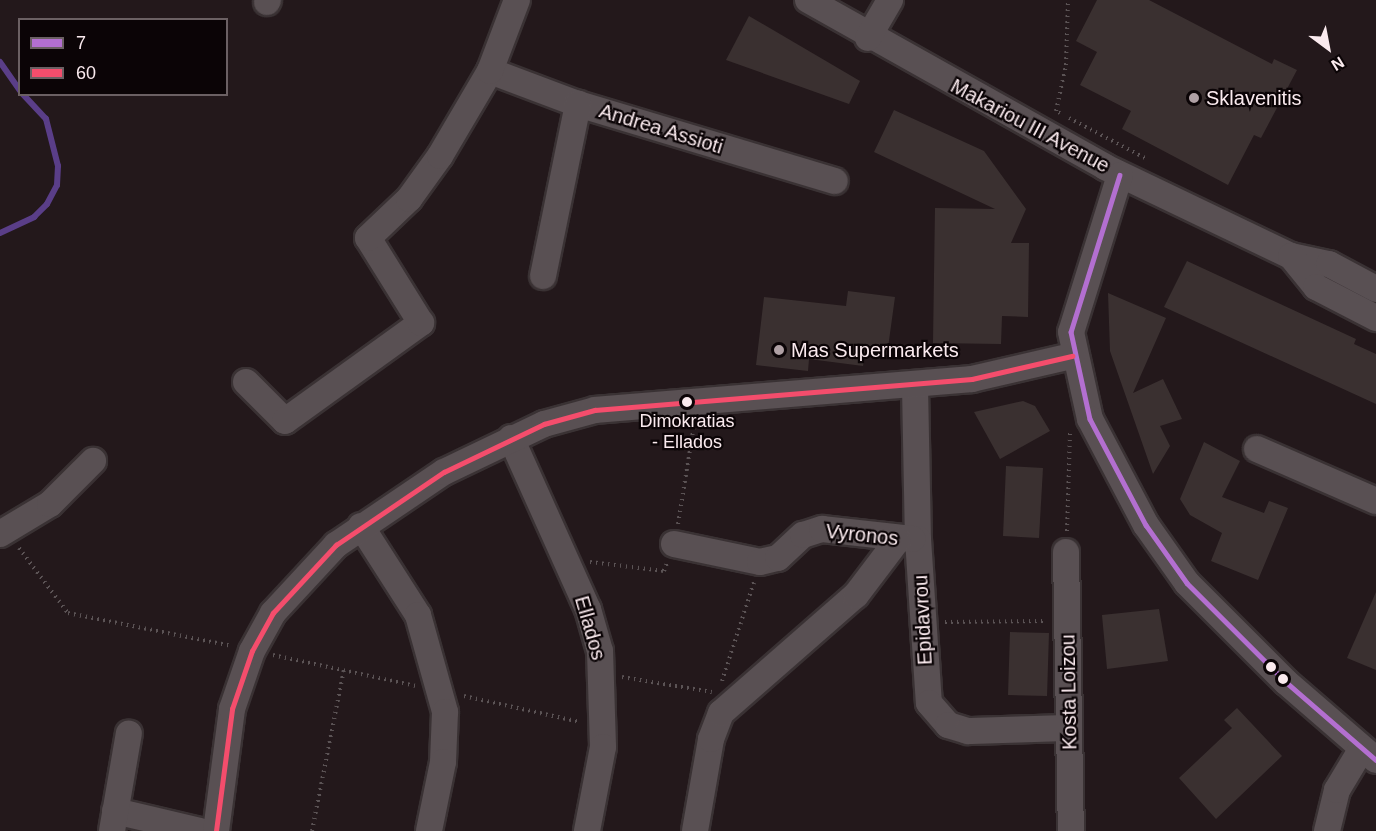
<!DOCTYPE html>
<html>
<head>
<meta charset="utf-8">
<style>
	body { margin:0 }
	#map { position:relative; width:1376px; height:831px; overflow:hidden; background:#23181b; font-family:Arial,sans-serif }
	div>[style] { position:absolute }
	.stream>* { height:6px; margin:-3px; padding:0 3px; transform-origin:3px; border-radius:3px; background:#5a3e88 }
	.building>* { inset:0; background:#3a3030 }
	.path>* { height:4px; margin-top:-2px; transform-origin:0; background:repeating-linear-gradient(90deg,#5b5355 0 1.5px,transparent 0 6px) }
	.roads { filter:drop-shadow(2px 0 #3a3234) drop-shadow(-2px 0 #3a3234) drop-shadow(0 2px #3a3234) drop-shadow(0 -2px #3a3234) }
	.minor>* { height:26px; margin:-13px; padding:0 13px; transform-origin:13px; border-radius:13px; background:#595053 }
	.bus-1>* { height:4.5px; margin:-2.25px; padding:0 2.25px; transform-origin:2.25px; border-radius:2.25px; background:#b36fd0 }
	.bus-2>* { height:4.5px; margin:-2.25px; padding:0 2.25px; transform-origin:2.25px; border-radius:2.25px; background:#f44d6c }
	.dots>* { width:16px; height:16px; translate:-50% -50%; box-sizing:border-box; border:3px solid #0b0406; border-radius:50% }
	span { translate:-50% -50%; white-space:nowrap; text-align:center; line-height:1.15; -webkit-text-stroke:4.5px #0b0406; paint-order:stroke }
	.bus-label { font-size:18px; color:#faeaee }
	.poi-label { font-size:20px; color:#faeaee }
	.left { translate:0 -50%; text-align:left }
	.street-label { font-size:20px; color:#faeaee }
	.legend { position:absolute; left:18px; top:18px; width:210px; height:78px; box-sizing:border-box; background:#0b0406; border:2px solid #6b6063; margin:0; padding:8px 10px; list-style:none; font-size:18px; color:#faeaee }
	.legend li { display:flex; align-items:center; gap:12px; height:30px }
	.legend b { width:30px; border:2px solid #6b6063 }
	.north { position:absolute; left:1298px; top:18px; width:60px; height:60px; -webkit-text-stroke:4px #0b0406; paint-order:stroke; rotate:148deg; font-size:16px; font-weight:700; line-height:24px; text-align:center; color:#faeaee }
	.north::after { content:''; display:block; margin:auto; width:21px; height:27px; background:#faeaee; clip-path:polygon(50% 0,100% 100%,50% 72%,0 100%) }
</style>
</head>
<body>
<div id="map">
	<div class="stream">
		<div style="left:0;top:62px;width:35px;rotate:55deg"></div>
		<div style="left:0;top:233px;width:38px;rotate:-25deg"></div>
		<div style="left:34px;top:217px;width:18px;rotate:-45deg"></div>
		<div style="left:47px;top:204px;width:21px;rotate:-62deg"></div>
		<div style="left:57px;top:185px;width:19px;rotate:-87deg"></div>
		<div style="left:58px;top:166px;width:49px;rotate:-104.3deg"></div>
		<div style="left:46px;top:119px;width:34px;rotate:-133deg"></div>
	</div>
	<div class="building">
		<div style="clip-path:polygon(1097px 0,1149px 0,1272px 64px,1274px 59px,1297px 70px,1261px 138px,1254px 135px,1228px 185px,1122px 129px,1131px 111px,1080px 85px,1097px 52px,1076px 41px)"></div>
		<div style="clip-path:polygon(749px 16px,860px 81px,849px 104px,726px 60px)"></div>
		<div style="clip-path:polygon(894px 110px,984px 151px,1026px 209px,1011px 243px,1029px 243px,1028px 317px,1002px 316px,1001px 344px,933px 343px,935px 208px,995px 209px,874px 152px)"></div>
		<div style="clip-path:polygon(1187px 261px,1356px 339px,1354px 344px,1376px 354px,1376px 404px,1164px 307px)"></div>
		<div style="clip-path:polygon(848px 291px,895px 297px,887px 355px,865px 352px,863px 366px,809px 359px,808px 371px,756px 365px,764px 297px,846px 306px)"></div>
		<div style="clip-path:polygon(1108px 293px,1166px 318px,1133px 393px,1163px 379px,1182px 419px,1160px 426px,1170px 446px,1153px 474px,1110px 351px)"></div>
		<div style="clip-path:polygon(1023px 401px,1035px 406px,1050px 431px,1000px 459px,974px 412px)"></div>
		<div style="clip-path:polygon(1204px 442px,1240px 461px,1222px 497px,1264px 513px,1269px 501px,1288px 508px,1258px 580px,1211px 561px,1222px 533px,1190px 515px,1180px 499px)"></div>
		<div style="clip-path:polygon(1006px 466px,1043px 468px,1039px 538px,1003px 536px)"></div>
		<div style="clip-path:polygon(1376px 592px,1376px 670px,1347px 658px)"></div>
		<div style="clip-path:polygon(1159px 609px,1168px 661px,1107px 669px,1102px 615px)"></div>
		<div style="clip-path:polygon(1010px 632px,1049px 633px,1047px 696px,1008px 695px)"></div>
		<div style="clip-path:polygon(1237px 708px,1282px 756px,1216px 819px,1179px 778px,1232px 728px,1224px 720px)"></div>
	</div>
	<div class="path">
		<div style="left:1060px;top:113px;width:4px;rotate:-153deg"></div>
		<div style="left:1056px;top:111px;width:47px;rotate:-77.7deg"></div>
		<div style="left:1066px;top:65px;width:65px;rotate:-88.2deg"></div>
		<div style="left:1069px;top:118px;width:88px;rotate:27.7deg"></div>
		<div style="left:678px;top:524px;width:100px;rotate:-80.8deg"></div>
		<div style="left:1067px;top:531px;width:98px;rotate:-88.2deg"></div>
		<div style="left:19px;top:548px;width:81px;rotate:53deg"></div>
		<div style="left:68px;top:613px;width:166px;rotate:11.4deg"></div>
		<div style="left:590px;top:562px;width:75px;rotate:6.9deg"></div>
		<div style="left:664px;top:571px;width:9px;rotate:-69deg"></div>
		<div style="left:945px;top:622px;width:101px;rotate:-0.6deg"></div>
		<div style="left:273px;top:655px;width:146px;rotate:12.2deg"></div>
		<div style="left:622px;top:677px;width:91px;rotate:9.5deg"></div>
		<div style="left:722px;top:681px;width:104px;rotate:-72.1deg"></div>
		<div style="left:464px;top:696px;width:119px;rotate:12.6deg"></div>
		<div style="left:312px;top:831px;width:164px;rotate:-78.8deg"></div>
	</div>
	<div class="roads">
		<div class="minor">
			<div style="left:808px;top:0;width:341px;rotate:29.3deg"></div>
			<div style="left:1105px;top:167px;width:206px;rotate:25.6deg"></div>
			<div style="left:1291px;top:256px;width:39px;rotate:12deg"></div>
			<div style="left:1329px;top:264px;width:53px;rotate:28deg"></div>
			<div style="left:267px;top:2px;width:2px;rotate:-63deg"></div>
			<div style="left:868px;top:38px;width:44px;rotate:-59.9deg"></div>
			<div style="left:490px;top:71px;width:94px;rotate:20.6deg"></div>
			<div style="left:578px;top:104px;width:268px;rotate:16.7deg"></div>
			<div style="left:1120px;top:175px;width:164px;rotate:107.3deg"></div>
			<div style="left:1071px;top:332px;width:89px;rotate:77.7deg"></div>
			<div style="left:1090px;top:419px;width:120px;rotate:62.2deg"></div>
			<div style="left:1146px;top:525px;width:71px;rotate:54.7deg"></div>
			<div style="left:1187px;top:583px;width:140px;rotate:45deg"></div>
			<div style="left:1286px;top:682px;width:119px;rotate:40.9deg"></div>
			<div style="left:1291px;top:256px;width:40px;rotate:51deg"></div>
			<div style="left:1316px;top:287px;width:68px;rotate:27.3deg"></div>
			<div style="left:543px;top:276px;width:176px;rotate:-78.5deg"></div>
			<div style="left:246px;top:382px;width:55px;rotate:45deg"></div>
			<div style="left:285px;top:421px;width:168px;rotate:-35.8deg"></div>
			<div style="left:421px;top:323px;width:100px;rotate:-121.9deg"></div>
			<div style="left:368px;top:238px;width:57px;rotate:-43.6deg"></div>
			<div style="left:409px;top:199px;width:53px;rotate:-54.2deg"></div>
			<div style="left:440px;top:156px;width:99px;rotate:-59.5deg"></div>
			<div style="left:490px;top:71px;width:76px;rotate:-69.2deg"></div>
			<div style="left:915px;top:386px;width:153px;rotate:88.9deg"></div>
			<div style="left:918px;top:539px;width:164px;rotate:86.2deg"></div>
			<div style="left:929px;top:703px;width:29px;rotate:49deg"></div>
			<div style="left:948px;top:725px;width:21px;rotate:17deg"></div>
			<div style="left:968px;top:731px;width:101px;rotate:-1.7deg"></div>
			<div style="left:511px;top:438px;width:188px;rotate:65.8deg"></div>
			<div style="left:588px;top:609px;width:44px;rotate:74.1deg"></div>
			<div style="left:600px;top:651px;width:96px;rotate:88.2deg"></div>
			<div style="left:603px;top:747px;width:86px;rotate:100.8deg"></div>
			<div style="left:1257px;top:449px;width:130px;rotate:23.6deg"></div>
			<div style="left:361px;top:526px;width:106px;rotate:57.4deg"></div>
			<div style="left:418px;top:615px;width:101px;rotate:74.4deg"></div>
			<div style="left:445px;top:712px;width:50px;rotate:92.3deg"></div>
			<div style="left:443px;top:762px;width:70px;rotate:101.5deg"></div>
			<div style="left:0;top:534px;width:58px;rotate:-31deg"></div>
			<div style="left:50px;top:504px;width:61px;rotate:-45deg"></div>
			<div style="left:674px;top:544px;width:88px;rotate:11.8deg"></div>
			<div style="left:760px;top:562px;width:18px;rotate:-13deg"></div>
			<div style="left:778px;top:558px;width:34px;rotate:-43deg"></div>
			<div style="left:803px;top:535px;width:20px;rotate:-18deg"></div>
			<div style="left:822px;top:529px;width:91px;rotate:6.3deg"></div>
			<div style="left:1066px;top:552px;width:279px;rotate:89deg"></div>
			<div style="left:115px;top:811px;width:87px;rotate:13.2deg"></div>
			<div style="left:112px;top:831px;width:99px;rotate:-80.2deg"></div>
			<div style="left:216px;top:831px;width:123px;rotate:-82.5deg"></div>
			<div style="left:232px;top:709px;width:61px;rotate:-71deg"></div>
			<div style="left:252px;top:651px;width:43px;rotate:-61.1deg"></div>
			<div style="left:273px;top:613px;width:93px;rotate:-47.2deg"></div>
			<div style="left:336px;top:545px;width:130px;rotate:-34.1deg"></div>
			<div style="left:444px;top:472px;width:111px;rotate:-25.6deg"></div>
			<div style="left:544px;top:424px;width:53px;rotate:-15.4deg"></div>
			<div style="left:595px;top:410px;width:378px;rotate:-4.7deg"></div>
			<div style="left:972px;top:379px;width:103px;rotate:-13deg"></div>
			<div style="left:695px;top:831px;width:93px;rotate:-80.1deg"></div>
			<div style="left:711px;top:739px;width:28px;rotate:-69deg"></div>
			<div style="left:721px;top:713px;width:179px;rotate:-41.2deg"></div>
			<div style="left:856px;top:595px;width:68px;rotate:-52.8deg"></div>
			<div style="left:1327px;top:831px;width:42px;rotate:-76.3deg"></div>
			<div style="left:1337px;top:790px;width:47px;rotate:-59deg"></div>
		</div>
	</div>
	<div class="bus-1">
		<div style="left:1120px;top:175px;width:164px;rotate:107.3deg"></div>
		<div style="left:1071px;top:332px;width:89px;rotate:77.7deg"></div>
		<div style="left:1090px;top:419px;width:120px;rotate:62.2deg"></div>
		<div style="left:1146px;top:525px;width:71px;rotate:54.7deg"></div>
		<div style="left:1187px;top:583px;width:140px;rotate:45deg"></div>
		<div style="left:1286px;top:682px;width:119px;rotate:40.9deg"></div>
	</div>
	<div class="bus-2">
		<div style="left:216px;top:831px;width:123px;rotate:-82.5deg"></div>
		<div style="left:232px;top:709px;width:61px;rotate:-71deg"></div>
		<div style="left:252px;top:651px;width:43px;rotate:-61.1deg"></div>
		<div style="left:273px;top:613px;width:93px;rotate:-47.2deg"></div>
		<div style="left:336px;top:545px;width:130px;rotate:-34.1deg"></div>
		<div style="left:444px;top:472px;width:111px;rotate:-25.6deg"></div>
		<div style="left:544px;top:424px;width:53px;rotate:-15.4deg"></div>
		<div style="left:595px;top:410px;width:378px;rotate:-4.7deg"></div>
		<div style="left:972px;top:379px;width:103px;rotate:-13deg"></div>
	</div>
	<div class="dots">
		<div style="left:1194px;top:98px;background:#afa0a4"></div>
		<div style="left:779px;top:350px;background:#afa0a4"></div>
		<div style="left:687px;top:402px;background:#faeaee"></div>
		<div style="left:1271px;top:667px;background:#faeaee"></div>
		<div style="left:1283px;top:679px;background:#faeaee"></div>
	</div>
	<div class="bus-label">
		<span style="left:687px;top:432px">Dimokratias<br>- Ellados</span>
	</div>
	<div class="poi-label">
		<span class="left" style="left:1206px;top:98px">Sklavenitis</span>
		<span class="left" style="left:791px;top:350px">Mas Supermarkets</span>
	</div>
	<div class="street-label">
		<span style="left:1030px;top:126px;rotate:28deg">Makariou III Avenue</span>
		<span style="left:661px;top:129px;rotate:17deg">Andrea Assioti</span>
		<span style="left:862px;top:535px;rotate:6deg">Vyronos</span>
		<span style="left:923px;top:620px;rotate:-93deg">Epidavrou</span>
		<span style="left:590px;top:628px;rotate:74deg">Ellados</span>
		<span style="left:1069px;top:692px;rotate:-91deg">Kosta Loizou</span>
	</div>
	<ul class="legend">
	<li><b style="height:8px;background:#b36fd0"></b>7</li>
	<li><b style="height:8px;background:#f44d6c"></b>60</li>
	</ul>
	<div class="north">N</div>
</div>
</body>
</html>
